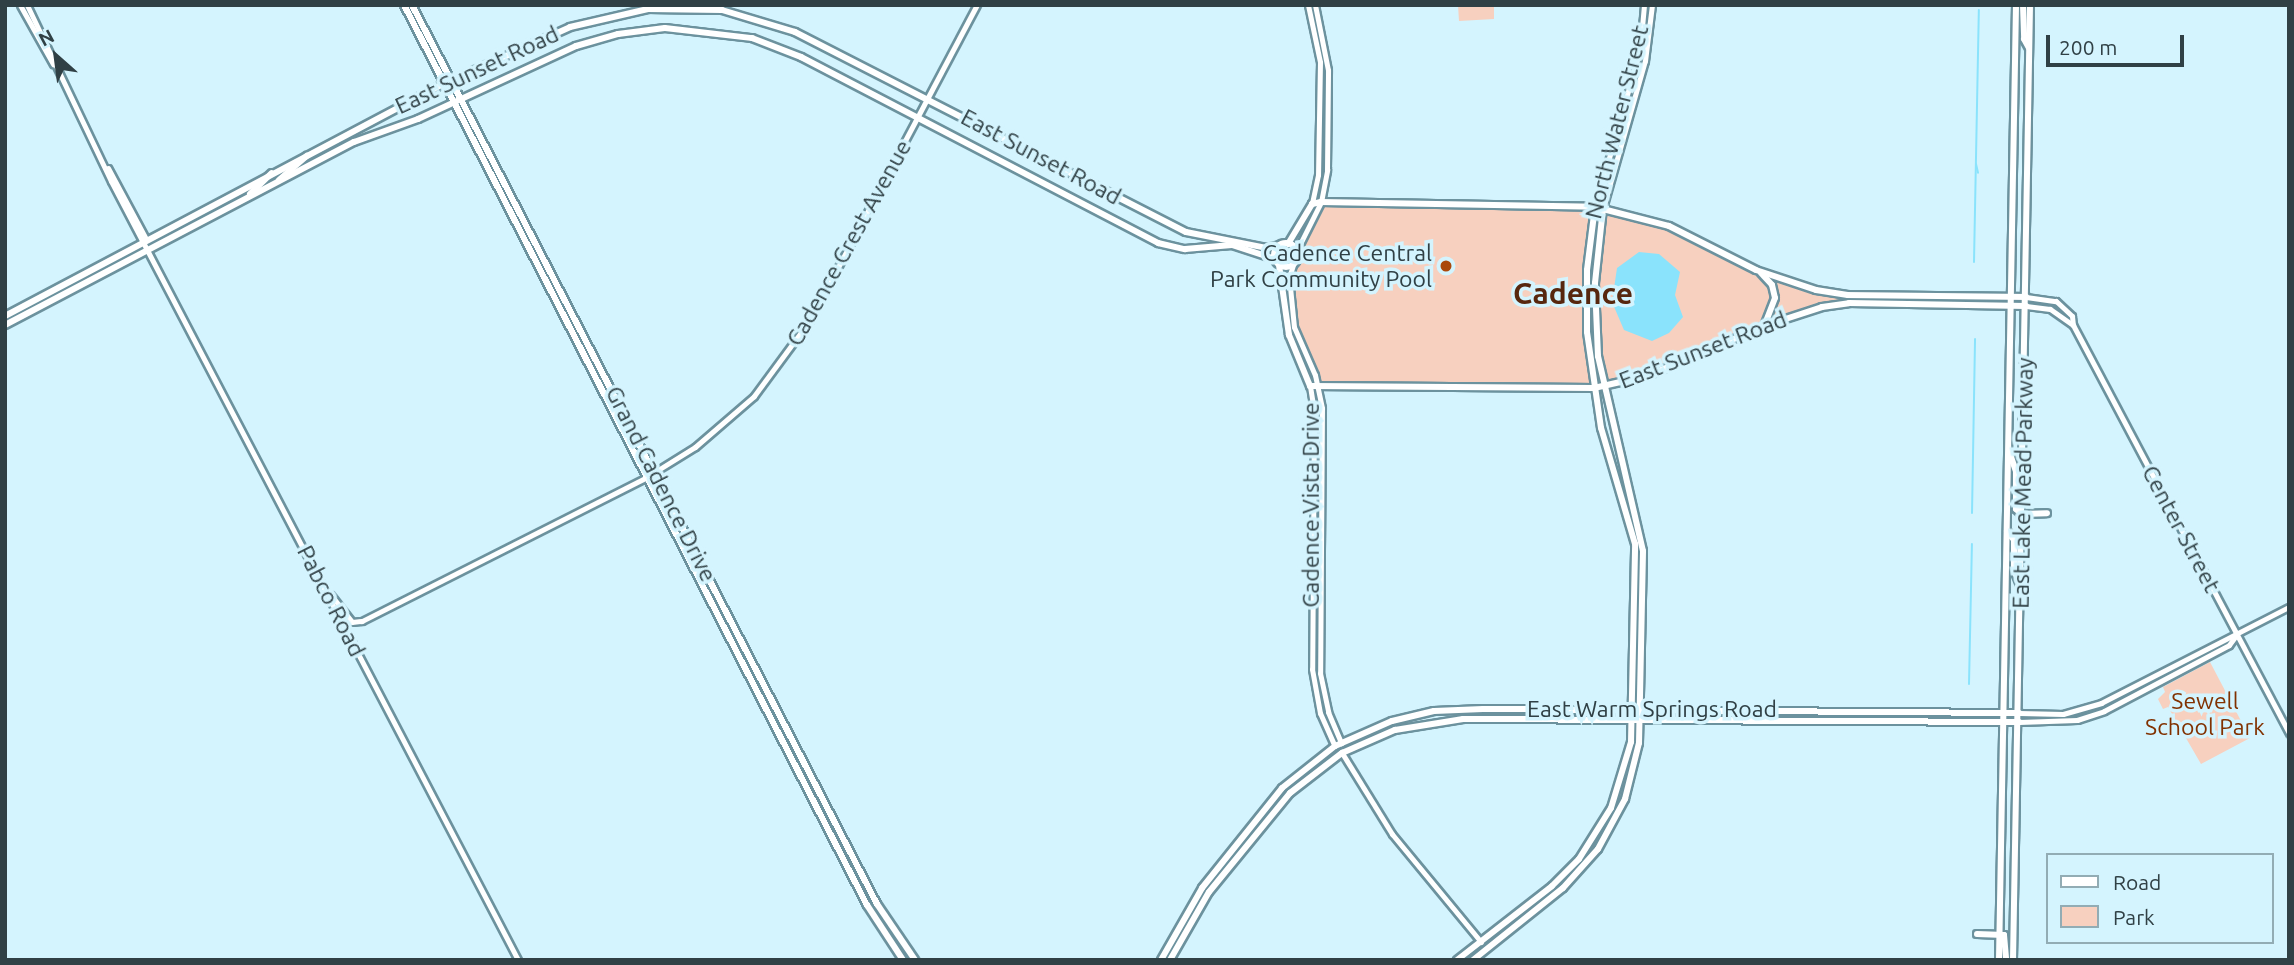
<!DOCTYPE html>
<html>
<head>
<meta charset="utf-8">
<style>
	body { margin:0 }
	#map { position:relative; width:2294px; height:965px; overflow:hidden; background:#d4f4fe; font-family:Ubuntu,sans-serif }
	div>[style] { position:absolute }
	.green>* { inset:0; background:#f7d0bf }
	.water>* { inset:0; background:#8ae3fc }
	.stream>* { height:2px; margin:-1px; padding:0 1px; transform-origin:1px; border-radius:1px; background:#8ae3fc }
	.roads { filter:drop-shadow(2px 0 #6c929e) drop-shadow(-2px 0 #6c929e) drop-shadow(0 2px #6c929e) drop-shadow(0 -2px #6c929e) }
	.tertiary>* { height:5px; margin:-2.5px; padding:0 2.5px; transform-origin:2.5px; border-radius:2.5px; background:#fff }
	.secondary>* { height:6px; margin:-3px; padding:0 3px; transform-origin:3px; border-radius:3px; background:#fff }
	.secondary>.ring { margin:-3px; padding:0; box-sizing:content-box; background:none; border:6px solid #fff; border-radius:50% }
	.primary>* { height:6px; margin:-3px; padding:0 3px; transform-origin:3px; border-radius:3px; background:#fff }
	.dots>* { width:19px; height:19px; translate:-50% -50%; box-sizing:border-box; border:4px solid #d4f4fe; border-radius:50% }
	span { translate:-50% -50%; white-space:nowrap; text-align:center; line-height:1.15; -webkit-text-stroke:7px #d4f4fe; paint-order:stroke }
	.street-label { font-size:23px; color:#304045 }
	.poi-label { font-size:23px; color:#304045 }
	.right { translate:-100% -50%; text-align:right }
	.park-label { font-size:23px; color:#813100 }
	.district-label { font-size:30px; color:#57270e; font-weight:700 }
	.frame { position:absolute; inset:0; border:7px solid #304045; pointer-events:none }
	.legend { position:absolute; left:2046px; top:853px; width:228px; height:91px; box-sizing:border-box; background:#d4f4fe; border:2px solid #92acb4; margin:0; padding:9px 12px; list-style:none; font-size:21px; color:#304045 }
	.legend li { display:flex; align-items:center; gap:14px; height:35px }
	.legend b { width:35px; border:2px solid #92acb4 }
	.north { position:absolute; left:21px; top:21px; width:70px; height:70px; -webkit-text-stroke:5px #d4f4fe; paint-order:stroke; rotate:332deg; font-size:19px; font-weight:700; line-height:28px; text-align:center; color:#304045 }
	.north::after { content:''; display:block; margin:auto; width:24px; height:32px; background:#304045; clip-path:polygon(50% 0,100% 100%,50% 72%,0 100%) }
	.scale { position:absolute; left:2046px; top:35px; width:138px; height:32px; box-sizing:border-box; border:4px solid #304045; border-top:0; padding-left:9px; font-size:21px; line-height:24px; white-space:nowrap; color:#304045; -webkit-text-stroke:5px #d4f4fe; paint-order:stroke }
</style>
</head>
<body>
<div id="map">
	<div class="green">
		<div style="clip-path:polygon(1458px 5px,1494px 5px,1494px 19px,1459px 21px)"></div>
		<div style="clip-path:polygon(1321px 205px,1593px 209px,1583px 295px,1592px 385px,1320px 383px,1297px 329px,1291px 273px)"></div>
		<div style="clip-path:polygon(1605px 211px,1656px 223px,1761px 275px,1773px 300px,1764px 322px,1649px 373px,1604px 384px,1599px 293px)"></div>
		<div style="clip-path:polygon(1773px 280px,1799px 289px,1847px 300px,1813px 305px,1773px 319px,1778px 297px)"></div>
		<div style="clip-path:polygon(2210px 662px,2250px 738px,2201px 764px,2168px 707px,2163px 709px,2158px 699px,2165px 692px,2163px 687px)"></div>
	</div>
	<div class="water">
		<div style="clip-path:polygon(1639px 252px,1659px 254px,1680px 272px,1675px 295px,1683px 317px,1669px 333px,1652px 341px,1624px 330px,1612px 302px,1617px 268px)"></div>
	</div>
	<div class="stream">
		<div style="left:1976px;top:164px;width:9px;rotate:77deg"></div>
		<div style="left:1974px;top:262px;width:252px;rotate:-88.9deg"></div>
		<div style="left:1972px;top:513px;width:174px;rotate:-89deg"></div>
		<div style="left:1969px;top:684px;width:140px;rotate:-88.8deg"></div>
	</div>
	<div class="roads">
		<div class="tertiary">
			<div style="left:20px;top:5px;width:68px;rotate:60.8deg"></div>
			<div style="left:27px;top:5px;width:195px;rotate:64.5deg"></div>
			<div style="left:111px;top:181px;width:879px;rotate:62.41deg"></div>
			<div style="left:1308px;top:5px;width:58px;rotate:78.1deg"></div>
			<div style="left:1320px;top:62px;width:113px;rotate:91deg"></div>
			<div style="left:1318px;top:175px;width:30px;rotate:102deg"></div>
			<div style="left:108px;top:168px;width:81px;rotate:61.8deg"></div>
			<div style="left:1595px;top:207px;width:164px;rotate:-74.1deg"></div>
			<div style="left:1640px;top:49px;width:44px;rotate:-84.8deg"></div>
			<div style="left:1603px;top:208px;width:153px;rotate:-74.1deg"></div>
			<div style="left:1645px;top:61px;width:56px;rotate:-82.9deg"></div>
			<div style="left:1297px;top:250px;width:54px;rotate:-63.4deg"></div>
			<div style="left:1321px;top:202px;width:33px;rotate:-79deg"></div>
			<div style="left:1327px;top:170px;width:100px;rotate:-89.4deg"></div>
			<div style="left:1328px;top:70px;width:66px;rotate:-101.3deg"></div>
			<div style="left:1293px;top:265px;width:13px;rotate:108deg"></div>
			<div style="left:1289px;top:277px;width:50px;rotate:84.3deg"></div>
			<div style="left:1294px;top:327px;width:52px;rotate:66.4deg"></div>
			<div style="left:1315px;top:375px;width:34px;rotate:78deg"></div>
			<div style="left:1322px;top:408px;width:265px;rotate:90.4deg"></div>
			<div style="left:1320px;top:673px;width:40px;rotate:78deg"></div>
			<div style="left:1328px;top:712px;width:34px;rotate:67deg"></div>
			<div style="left:2026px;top:297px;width:30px;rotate:8deg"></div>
			<div style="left:2056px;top:301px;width:22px;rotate:43deg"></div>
			<div style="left:2072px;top:316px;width:9px;rotate:84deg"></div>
			<div style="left:2073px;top:325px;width:462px;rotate:62.1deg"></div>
			<div style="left:2026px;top:306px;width:24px;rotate:7deg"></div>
			<div style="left:2050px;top:309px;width:28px;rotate:35deg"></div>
			<div style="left:1310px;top:386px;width:26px;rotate:81deg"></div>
			<div style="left:1314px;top:412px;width:257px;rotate:90.4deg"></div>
			<div style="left:1312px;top:669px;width:45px;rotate:79.7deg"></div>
			<div style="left:1320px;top:713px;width:36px;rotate:66deg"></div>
			<div style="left:331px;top:595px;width:34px;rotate:52deg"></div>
			<div style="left:352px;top:622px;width:10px;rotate:-6deg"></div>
			<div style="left:362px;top:621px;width:317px;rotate:-26.8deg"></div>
			<div style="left:645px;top:478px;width:59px;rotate:-31.8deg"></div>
			<div style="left:695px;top:447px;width:78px;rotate:-40.8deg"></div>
			<div style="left:754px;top:396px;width:94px;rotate:-53.6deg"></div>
			<div style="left:810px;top:320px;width:357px;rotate:-62.1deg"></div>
			<div style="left:2019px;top:713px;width:44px;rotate:1.3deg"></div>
			<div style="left:2063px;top:714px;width:40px;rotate:-16deg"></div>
			<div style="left:2101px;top:703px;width:211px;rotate:-27.1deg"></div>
			<div style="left:2019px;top:722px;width:58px;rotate:-2deg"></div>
			<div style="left:2077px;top:720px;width:28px;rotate:-18deg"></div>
			<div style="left:2104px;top:711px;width:141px;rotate:-27.8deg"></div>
			<div style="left:2229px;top:645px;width:14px;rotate:-54deg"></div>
			<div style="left:1342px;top:753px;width:95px;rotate:58.3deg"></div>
			<div style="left:1392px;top:834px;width:140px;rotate:50.5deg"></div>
		</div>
		<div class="secondary">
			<div style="left:404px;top:5px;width:1012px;rotate:62.78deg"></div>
			<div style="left:867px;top:905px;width:66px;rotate:56.8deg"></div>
			<div style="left:412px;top:5px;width:1012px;rotate:62.65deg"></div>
			<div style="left:877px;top:904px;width:68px;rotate:55.8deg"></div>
			<div style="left:279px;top:180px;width:37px;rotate:-41deg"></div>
			<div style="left:250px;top:194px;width:30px;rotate:-44deg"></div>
			<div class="ring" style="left:1274px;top:243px;width:18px;height:18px"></div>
			<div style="left:1288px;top:244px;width:47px;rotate:-59deg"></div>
			<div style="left:1312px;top:204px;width:9px;rotate:-13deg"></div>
			<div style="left:1321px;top:202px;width:274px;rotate:1deg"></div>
			<div style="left:1595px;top:207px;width:76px;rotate:14.4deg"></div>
			<div style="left:1669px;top:226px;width:97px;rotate:26.8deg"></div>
			<div style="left:1756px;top:270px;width:63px;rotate:18.4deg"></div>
			<div style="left:1816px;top:290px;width:32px;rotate:9deg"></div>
			<div style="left:1848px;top:295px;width:178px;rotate:0.6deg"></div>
			<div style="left:1279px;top:265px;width:71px;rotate:81.9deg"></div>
			<div style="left:1289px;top:335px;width:55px;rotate:67.6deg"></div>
			<div style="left:1310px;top:386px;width:284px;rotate:0.4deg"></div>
			<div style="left:1594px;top:388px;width:54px;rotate:-12.8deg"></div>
			<div style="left:1647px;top:376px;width:127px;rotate:-23.1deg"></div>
			<div style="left:1764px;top:326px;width:61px;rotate:-18.1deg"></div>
			<div style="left:1822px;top:307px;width:27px;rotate:-8deg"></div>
			<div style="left:1849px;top:303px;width:177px;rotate:1deg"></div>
			<div style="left:1761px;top:273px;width:16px;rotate:47deg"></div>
			<div style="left:1772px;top:285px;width:13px;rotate:77deg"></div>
			<div style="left:1775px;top:298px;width:28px;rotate:111deg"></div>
			<div style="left:5px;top:316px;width:497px;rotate:-27.9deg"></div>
			<div style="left:444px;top:84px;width:138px;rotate:-24.3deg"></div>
			<div style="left:570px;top:27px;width:80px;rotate:-13deg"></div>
			<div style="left:648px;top:9px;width:74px;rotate:0.8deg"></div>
			<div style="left:722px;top:10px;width:76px;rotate:16.8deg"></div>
			<div style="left:795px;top:32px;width:439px;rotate:27.1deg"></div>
			<div style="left:1186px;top:232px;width:83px;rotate:11.2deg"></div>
			<div style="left:1267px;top:248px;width:13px;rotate:-13deg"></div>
			<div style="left:5px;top:325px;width:394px;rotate:-27.7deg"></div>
			<div style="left:354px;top:142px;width:68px;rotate:-19.8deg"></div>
			<div style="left:418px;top:119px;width:174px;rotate:-24.8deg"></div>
			<div style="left:576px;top:46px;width:44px;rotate:-15.9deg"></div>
			<div style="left:618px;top:34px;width:47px;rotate:-7.3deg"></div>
			<div style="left:665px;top:28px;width:88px;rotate:6.6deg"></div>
			<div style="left:752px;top:38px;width:53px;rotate:21.2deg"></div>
			<div style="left:801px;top:57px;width:403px;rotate:27.5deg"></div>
			<div style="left:1158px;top:243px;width:28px;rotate:13deg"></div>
			<div style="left:1185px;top:249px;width:47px;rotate:-4.9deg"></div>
			<div style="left:1232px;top:245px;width:45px;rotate:18deg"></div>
			<div style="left:1161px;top:960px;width:83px;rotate:-60.3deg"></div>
			<div style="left:1202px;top:888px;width:128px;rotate:-51.3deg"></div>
			<div style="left:1282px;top:788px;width:68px;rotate:-38.4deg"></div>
			<div style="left:1335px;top:746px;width:62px;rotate:-23.7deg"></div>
			<div style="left:1392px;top:721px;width:43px;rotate:-13.4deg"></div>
			<div style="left:1434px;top:711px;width:49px;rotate:-2.3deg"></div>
			<div style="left:1483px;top:709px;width:536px;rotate:0.43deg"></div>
			<div style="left:1170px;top:960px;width:78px;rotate:-60.2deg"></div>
			<div style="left:1209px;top:892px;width:128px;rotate:-50.7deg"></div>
			<div style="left:1290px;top:793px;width:66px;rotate:-37.6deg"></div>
			<div style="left:1342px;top:753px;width:58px;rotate:-23.5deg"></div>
			<div style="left:1395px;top:730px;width:69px;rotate:-9.2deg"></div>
			<div style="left:1463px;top:719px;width:556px;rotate:0.31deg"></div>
			<div style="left:1457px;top:960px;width:120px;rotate:-37.9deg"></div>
			<div style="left:1552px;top:886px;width:38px;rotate:-45deg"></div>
			<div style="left:1579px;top:859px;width:60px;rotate:-57.9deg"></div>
			<div style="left:1611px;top:808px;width:69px;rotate:-73.1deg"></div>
			<div style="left:1631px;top:742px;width:198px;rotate:-88.8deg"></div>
			<div style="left:1635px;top:544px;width:121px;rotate:-106.3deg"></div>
			<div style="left:1601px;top:428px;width:97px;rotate:-98.3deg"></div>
			<div style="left:1587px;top:332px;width:62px;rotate:-90deg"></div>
			<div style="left:1587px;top:270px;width:64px;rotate:-82.8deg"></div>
			<div style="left:1473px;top:960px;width:115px;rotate:-38.7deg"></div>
			<div style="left:1563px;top:888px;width:52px;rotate:-48.1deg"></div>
			<div style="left:1598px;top:849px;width:57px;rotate:-61.6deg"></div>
			<div style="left:1625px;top:799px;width:58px;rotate:-76deg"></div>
			<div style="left:1639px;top:743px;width:192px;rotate:-88.8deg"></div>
			<div style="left:1643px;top:551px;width:200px;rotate:-103deg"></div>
			<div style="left:1598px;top:356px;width:73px;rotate:-92.4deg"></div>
			<div style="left:1595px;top:283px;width:75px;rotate:-83.9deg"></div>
		</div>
		<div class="primary">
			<div style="left:2023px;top:5px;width:34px;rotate:88deg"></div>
			<div style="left:2024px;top:39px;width:10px;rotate:61deg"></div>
			<div style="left:2010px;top:454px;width:18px;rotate:71deg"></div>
			<div style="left:2016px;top:471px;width:38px;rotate:90deg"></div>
			<div style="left:2016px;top:509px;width:7px;rotate:45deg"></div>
			<div style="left:2022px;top:514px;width:25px;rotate:-2deg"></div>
			<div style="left:2007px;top:531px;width:11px;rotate:52deg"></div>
			<div style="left:2014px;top:540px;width:30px;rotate:90deg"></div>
			<div style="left:2014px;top:570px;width:16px;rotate:68deg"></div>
			<div style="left:1977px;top:934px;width:27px;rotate:2deg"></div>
			<div style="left:2004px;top:935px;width:25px;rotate:85deg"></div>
			<div style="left:1999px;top:960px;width:955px;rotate:-88.98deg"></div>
			<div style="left:2013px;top:960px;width:955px;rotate:-88.98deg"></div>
		</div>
	</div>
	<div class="dots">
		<div style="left:1446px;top:266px;background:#aa480b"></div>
	</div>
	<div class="street-label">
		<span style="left:477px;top:70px;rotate:-25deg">East Sunset Road</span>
		<span style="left:1617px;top:122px;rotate:-76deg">North Water Street</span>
		<span style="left:1041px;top:157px;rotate:28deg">East Sunset Road</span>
		<span style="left:849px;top:243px;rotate:-61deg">Cadence Crest Avenue</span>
		<span style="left:1703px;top:350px;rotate:-21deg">East Sunset Road</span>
		<span style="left:2023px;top:483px;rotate:-89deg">East Lake Mead Parkway</span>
		<span style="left:661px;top:484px;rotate:63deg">Grand Cadence Drive</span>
		<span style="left:1311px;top:505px;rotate:-90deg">Cadence Vista Drive</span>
		<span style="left:2181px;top:529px;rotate:62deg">Center Street</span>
		<span style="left:331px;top:601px;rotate:63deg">Pabco Road</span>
		<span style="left:1652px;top:709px">East Warm Springs Road</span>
	</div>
	<div class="poi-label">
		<span class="right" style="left:1432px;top:266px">Cadence Central<br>Park Community Pool</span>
	</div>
	<div class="park-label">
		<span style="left:2205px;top:714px">Sewell<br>School Park</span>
	</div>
	<div class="district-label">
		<span style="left:1573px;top:293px">Cadence</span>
	</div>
	<div class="frame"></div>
	<ul class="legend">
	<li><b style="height:9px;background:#fff"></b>Road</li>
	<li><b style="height:19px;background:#f7d0bf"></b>Park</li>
	</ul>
	<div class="north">N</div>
	<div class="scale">200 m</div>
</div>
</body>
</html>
